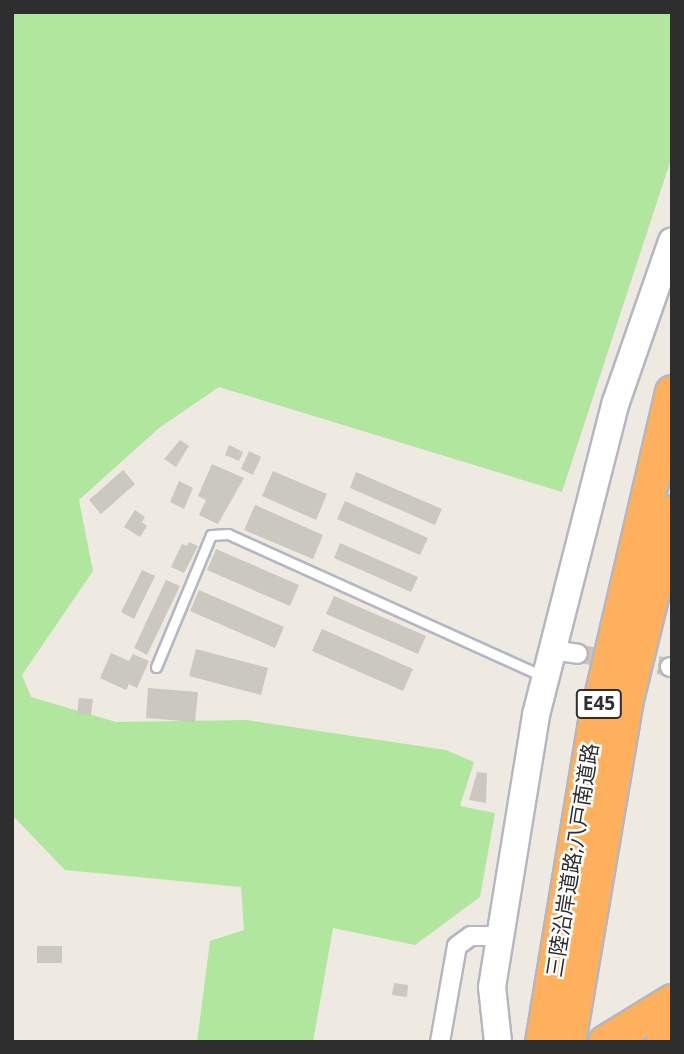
<!DOCTYPE html>
<html>
<head>
<meta charset="utf-8">
<style>
	body { margin:0 }
	#map { position:relative; width:684px; height:1054px; overflow:hidden; background:#efeae1; font-family:"Open Sans","Noto Sans JP",sans-serif }
	div>[style] { position:absolute }
	.green>* { inset:0; background:#b0e69d }
	.building>* { inset:0; background:#cbc8bf }
	.street-tunnel>* { height:18px; margin-top:-9px; transform-origin:0; background:repeating-linear-gradient(90deg,#c8c4bd 0 18px,transparent 0 27px) }
	.roads { filter:drop-shadow(2px 0 #b4b6c1) drop-shadow(-2px 0 #b4b6c1) drop-shadow(0 2px #b4b6c1) drop-shadow(0 -2px #b4b6c1) }
	.lane>* { height:9px; margin:-4.5px; padding:0 4.5px; transform-origin:4.5px; border-radius:4.5px; background:#fff }
	.street>* { height:18px; margin:-9px; padding:0 9px; transform-origin:9px; border-radius:9px; background:#fff }
	.secondary>* { height:26px; margin:-13px; padding:0 13px; transform-origin:13px; border-radius:13px; background:#fff }
	.highway>* { height:33px; margin:-16.5px; padding:0 16.5px; transform-origin:16.5px; border-radius:16.5px; background:#ffb05c }
	span { translate:-50% -50%; white-space:nowrap; text-align:center; line-height:1.15; -webkit-text-stroke:5px #fff; paint-order:stroke }
	.shield-label span { padding:2px 5px; background:#fff; border:2px solid; border-radius:5px; -webkit-text-stroke-width:0 }
	.shield-label { font-size:19px; color:#2e2e2e; font-weight:700 }
	.street-label { font-size:21px; color:#2e2e2e }
	.frame { position:absolute; inset:0; border:14px solid #2e2e2e; pointer-events:none }
</style>
</head>
<body>
<div id="map">
	<div class="green">
		<div style="clip-path:polygon(12px 12px,672px 12px,672px 156px,562px 492px,219px 387px,159px 428px,79px 500px,93px 571px,22px 675px,31px 697px,116px 722px,246px 720px,446px 750px,474px 762px,460px 806px,495px 813px,480px 897px,415px 945px,333px 928px,313px 1042px,197px 1042px,210px 941px,244px 930px,241px 887px,65px 870px,12px 815px)"></div>
	</div>
	<div class="building">
		<div style="clip-path:polygon(180px 440px,189px 446px,176px 467px,164px 459px)"></div>
		<div style="clip-path:polygon(229px 445px,243px 452px,239px 461px,225px 455px)"></div>
		<div style="clip-path:polygon(249px 451px,261px 457px,253px 475px,241px 469px)"></div>
		<div style="clip-path:polygon(212px 464px,244px 478px,218px 524px,199px 515px,206px 500px,198px 496px)"></div>
		<div style="clip-path:polygon(123px 470px,135px 484px,101px 514px,89px 500px)"></div>
		<div style="clip-path:polygon(273px 471px,327px 494px,316px 520px,262px 496px)"></div>
		<div style="clip-path:polygon(356px 472px,442px 509px,435px 525px,350px 488px)"></div>
		<div style="clip-path:polygon(179px 481px,193px 488px,184px 509px,170px 502px)"></div>
		<div style="clip-path:polygon(345px 501px,428px 538px,420px 555px,337px 519px)"></div>
		<div style="clip-path:polygon(255px 505px,323px 535px,313px 559px,244px 530px)"></div>
		<div style="clip-path:polygon(135px 510px,145px 517px,142px 522px,147px 526px,140px 537px,124px 527px)"></div>
		<div style="clip-path:polygon(189px 542px,198px 546px,184px 573px,171px 567px,182px 544px,187px 546px)"></div>
		<div style="clip-path:polygon(340px 543px,418px 577px,411px 592px,334px 558px)"></div>
		<div style="clip-path:polygon(216px 549px,299px 585px,290px 606px,207px 570px)"></div>
		<div style="clip-path:polygon(142px 570px,155px 576px,134px 619px,121px 612px)"></div>
		<div style="clip-path:polygon(166px 580px,180px 586px,147px 655px,134px 648px)"></div>
		<div style="clip-path:polygon(199px 590px,284px 627px,275px 648px,190px 611px)"></div>
		<div style="clip-path:polygon(334px 596px,426px 636px,418px 654px,326px 614px)"></div>
		<div style="clip-path:polygon(322px 629px,413px 669px,403px 691px,312px 651px)"></div>
		<div style="clip-path:polygon(196px 649px,268px 668px,261px 695px,189px 676px)"></div>
		<div style="clip-path:polygon(111px 653px,129px 661px,133px 654px,149px 661px,137px 688px,129px 684px,126px 690px,100px 678px)"></div>
		<div style="clip-path:polygon(148px 688px,198px 692px,195px 722px,146px 718px)"></div>
		<div style="clip-path:polygon(79px 698px,93px 699px,91px 715px,77px 714px)"></div>
		<div style="clip-path:polygon(477px 772px,487px 773px,486px 803px,469px 800px)"></div>
		<div style="clip-path:polygon(37px 946px,62px 946px,62px 963px,37px 963px)"></div>
		<div style="clip-path:polygon(394px 983px,408px 985px,407px 997px,392px 995px)"></div>
	</div>
	<div class="street-tunnel">
		<div style="left:578px;top:654px;width:93px;rotate:8deg"></div>
	</div>
	<div class="roads">
		<div class="lane">
			<div style="left:156px;top:667px;width:143px;rotate:-67.4deg"></div>
			<div style="left:211px;top:535px;width:17px;rotate:-3deg"></div>
			<div style="left:228px;top:534px;width:346px;rotate:24.3deg"></div>
		</div>
		<div class="street">
			<div style="left:551px;top:650px;width:27px;rotate:8deg"></div>
			<div style="left:670px;top:667px;width:2px"></div>
			<div style="left:440px;top:1042px;width:97px;rotate:-80deg"></div>
			<div style="left:457px;top:946px;width:17px;rotate:-36deg"></div>
			<div style="left:471px;top:936px;width:28px"></div>
		</div>
		<div class="secondary">
			<div style="left:498px;top:1042px;width:55px;rotate:-96.2deg"></div>
			<div style="left:492px;top:987px;width:276px;rotate:-80.8deg"></div>
			<div style="left:536px;top:715px;width:323px;rotate:-75.7deg"></div>
			<div style="left:616px;top:402px;width:170px;rotate:-70.8deg"></div>
		</div>
		<div class="highway">
			<div style="left:542px;top:1042px;width:319px;rotate:-80.6deg"></div>
			<div style="left:594px;top:727px;width:344px;rotate:-76.9deg"></div>
			<div style="left:568px;top:1042px;width:352px;rotate:-80.4deg"></div>
			<div style="left:627px;top:695px;width:188px;rotate:-76.2deg"></div>
			<div style="left:605px;top:1042px;width:79px;rotate:-31.5deg"></div>
			<div style="left:663px;top:1042px;width:11px;rotate:-34deg"></div>
		</div>
	</div>
	<div class="shield-label">
		<span style="left:599px;top:704px">E45</span>
	</div>
	<div class="street-label">
		<span style="left:572px;top:860px;rotate:-81deg">三陸沿岸道路;八戸南道路</span>
	</div>
	<div class="frame"></div>
</div>
</body>
</html>
